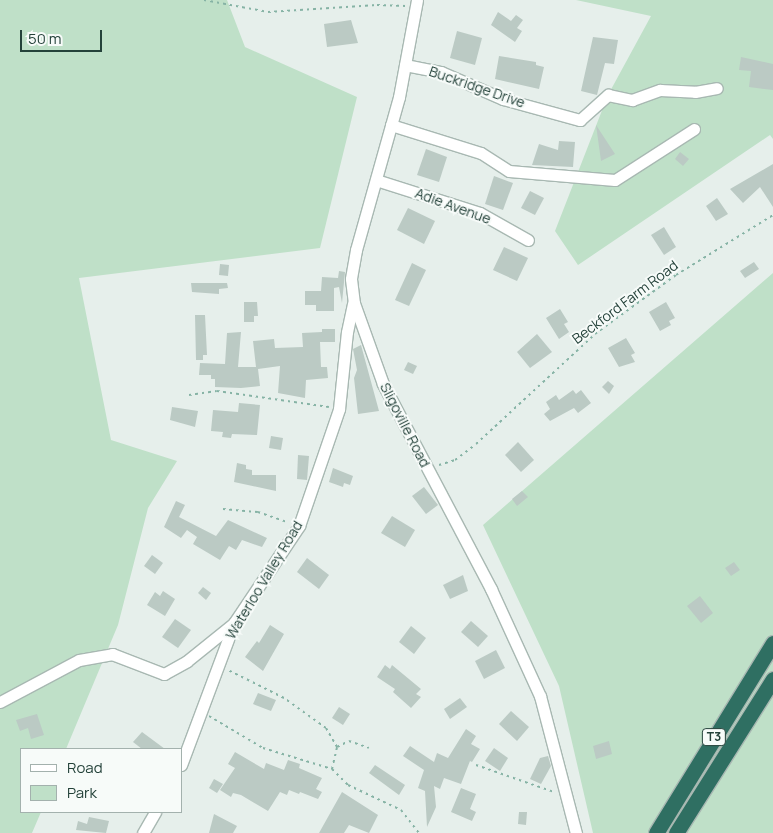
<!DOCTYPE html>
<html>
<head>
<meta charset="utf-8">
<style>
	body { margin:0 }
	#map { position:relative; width:773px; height:833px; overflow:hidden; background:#e6efeb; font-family:Manrope,sans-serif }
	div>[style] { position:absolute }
	.green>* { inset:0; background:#bfe0c8 }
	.building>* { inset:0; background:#bbcac4 }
	.path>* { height:2px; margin-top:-1px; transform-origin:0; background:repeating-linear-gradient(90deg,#86b3a5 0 2.5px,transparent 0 6.5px) }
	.roads { filter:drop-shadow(1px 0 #a8b8b2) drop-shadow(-1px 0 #a8b8b2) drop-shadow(0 1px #a8b8b2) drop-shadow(0 -1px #a8b8b2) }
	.minor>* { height:11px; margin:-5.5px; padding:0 5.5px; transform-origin:5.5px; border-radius:5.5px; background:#fff }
	.highway>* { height:15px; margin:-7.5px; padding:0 7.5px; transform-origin:7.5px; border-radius:7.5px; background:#2f6f62 }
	span { translate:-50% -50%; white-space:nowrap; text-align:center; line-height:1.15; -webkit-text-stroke:4px #f7fbf9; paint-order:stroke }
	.shield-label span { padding:1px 4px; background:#f7fbf9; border:1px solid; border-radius:4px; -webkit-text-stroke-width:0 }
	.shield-label { font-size:12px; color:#24423a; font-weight:700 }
	.street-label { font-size:14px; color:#24423a }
	.legend { position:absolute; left:20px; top:748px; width:162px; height:65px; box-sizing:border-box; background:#f7fbf9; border:1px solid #a3b1ad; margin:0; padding:6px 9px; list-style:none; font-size:15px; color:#24423a }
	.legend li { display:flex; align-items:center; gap:10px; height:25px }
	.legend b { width:25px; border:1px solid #a3b1ad }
	.scale { position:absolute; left:20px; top:30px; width:82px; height:22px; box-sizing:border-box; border:2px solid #24423a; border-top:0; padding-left:6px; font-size:15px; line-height:18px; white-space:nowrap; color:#24423a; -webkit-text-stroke:4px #f7fbf9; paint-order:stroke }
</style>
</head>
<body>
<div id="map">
	<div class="green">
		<div style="clip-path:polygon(0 0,227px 0,245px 47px,357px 97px,320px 248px,79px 278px,111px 440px,177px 461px,148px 508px,118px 625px,66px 749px,21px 749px,21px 812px,41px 812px,32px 833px,0 833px)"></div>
		<div style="clip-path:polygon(576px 0,773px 0,773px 139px,770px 135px,578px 265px,555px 231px,608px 95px,651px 16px)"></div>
		<div style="clip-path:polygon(773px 273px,773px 833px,593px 833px,559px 686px,483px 525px)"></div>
	</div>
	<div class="building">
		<div style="clip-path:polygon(498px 12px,511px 21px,516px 15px,523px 20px,517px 28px,522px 31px,515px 42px,491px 25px)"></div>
		<div style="clip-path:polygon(351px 20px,358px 43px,327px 47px,324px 24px)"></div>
		<div style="clip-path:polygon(457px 31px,482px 38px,475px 65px,450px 58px)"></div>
		<div style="clip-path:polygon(593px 37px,618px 40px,614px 64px,605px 63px,597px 95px,581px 91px)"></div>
		<div style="clip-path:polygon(499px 56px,536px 62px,536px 65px,544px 67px,539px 89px,495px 79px)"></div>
		<div style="clip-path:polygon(741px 57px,773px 64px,773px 90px,749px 87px,751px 71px,739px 70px)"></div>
		<div style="clip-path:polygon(596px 125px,615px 154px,601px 161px)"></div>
		<div style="clip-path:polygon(559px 141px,575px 142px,573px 167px,532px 165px,539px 144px,558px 150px)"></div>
		<div style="clip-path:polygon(426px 149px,447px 157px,439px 182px,417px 175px)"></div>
		<div style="clip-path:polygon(680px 152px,689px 159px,683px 166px,675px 159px)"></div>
		<div style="clip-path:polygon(773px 164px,773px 207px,760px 187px,743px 203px,730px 189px)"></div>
		<div style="clip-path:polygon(494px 176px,513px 183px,503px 210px,485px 204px)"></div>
		<div style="clip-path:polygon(530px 191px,544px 198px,535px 215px,521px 208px)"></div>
		<div style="clip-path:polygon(717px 198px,728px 214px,716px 221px,706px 206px)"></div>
		<div style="clip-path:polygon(408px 208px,435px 221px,424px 244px,397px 230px)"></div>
		<div style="clip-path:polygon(664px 227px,676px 247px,664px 255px,651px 235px)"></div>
		<div style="clip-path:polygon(504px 247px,528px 258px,517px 281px,493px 270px)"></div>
		<div style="clip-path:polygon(754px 262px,759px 269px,745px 278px,740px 271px)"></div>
		<div style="clip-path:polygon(412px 263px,426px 270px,409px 306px,395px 300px)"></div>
		<div style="clip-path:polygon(220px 264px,229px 265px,228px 276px,219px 275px)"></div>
		<div style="clip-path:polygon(339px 271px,345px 272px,342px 303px,339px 287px,334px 288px,334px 311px,316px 311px,316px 305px,305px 305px,305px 291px,321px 291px,322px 277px,338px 278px)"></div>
		<div style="clip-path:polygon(191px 283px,227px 283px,228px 288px,219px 289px,219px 294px,192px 292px)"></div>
		<div style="clip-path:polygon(244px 302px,257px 302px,258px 316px,254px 316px,254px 322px,244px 322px)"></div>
		<div style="clip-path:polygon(666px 302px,675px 318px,669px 321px,671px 325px,660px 331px,649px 312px)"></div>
		<div style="clip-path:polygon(560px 309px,568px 322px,564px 324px,569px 332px,559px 339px,546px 318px)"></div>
		<div style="clip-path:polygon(195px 315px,205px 315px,207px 355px,203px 355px,203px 360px,196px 360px)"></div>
		<div style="clip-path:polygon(322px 329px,335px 329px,335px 342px,320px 342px,321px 367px,327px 367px,328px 378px,306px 380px,305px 398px,278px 393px,280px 366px,258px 369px,260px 386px,241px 388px,215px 387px,215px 379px,211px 379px,211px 375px,199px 375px,200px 363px,225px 364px,227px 333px,241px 332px,238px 367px,256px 367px,253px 341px,274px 339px,275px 348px,303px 347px,302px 333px,322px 332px)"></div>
		<div style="clip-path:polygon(537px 334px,552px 352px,530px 368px,517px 352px)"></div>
		<div style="clip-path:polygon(626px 338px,635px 353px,631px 355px,635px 362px,619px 367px,608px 348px)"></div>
		<div style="clip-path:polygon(361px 345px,379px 411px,358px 414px,354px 378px,357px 370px,353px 349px)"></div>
		<div style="clip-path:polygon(408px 362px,417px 366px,413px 374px,404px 370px)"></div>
		<div style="clip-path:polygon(608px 381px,614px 386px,609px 394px,602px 387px)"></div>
		<div style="clip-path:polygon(573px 390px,576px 394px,581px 390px,591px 403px,578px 413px,574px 408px,550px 421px,544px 414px,550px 409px,546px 402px,556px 395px,559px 400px)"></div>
		<div style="clip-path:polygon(239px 403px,260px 405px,257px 435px,232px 434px,231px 438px,222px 437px,223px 432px,211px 431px,213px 410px,238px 412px)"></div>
		<div style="clip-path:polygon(172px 407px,198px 411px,195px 427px,170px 420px)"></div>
		<div style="clip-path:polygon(271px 436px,283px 438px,281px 450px,269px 448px)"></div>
		<div style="clip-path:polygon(518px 442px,534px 460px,521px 472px,505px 455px)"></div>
		<div style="clip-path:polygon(298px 455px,309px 456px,307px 480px,297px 479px)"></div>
		<div style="clip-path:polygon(237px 463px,246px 465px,246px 469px,252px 470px,252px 475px,276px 475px,276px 491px,234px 482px)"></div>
		<div style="clip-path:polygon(333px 468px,353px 476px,350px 485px,344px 483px,343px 487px,329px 482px)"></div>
		<div style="clip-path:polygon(424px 487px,438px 505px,426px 514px,412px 496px)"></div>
		<div style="clip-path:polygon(522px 491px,528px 497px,517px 506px,512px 499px)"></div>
		<div style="clip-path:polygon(176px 501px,185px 505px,179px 517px,216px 536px,228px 520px,267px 538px,262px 547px,242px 540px,236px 550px,229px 546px,220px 560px,193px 544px,197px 537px,187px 530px,181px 538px,164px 527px)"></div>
		<div style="clip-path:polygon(392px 516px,415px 530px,405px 547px,381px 533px)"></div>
		<div style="clip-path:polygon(152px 555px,163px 563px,155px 574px,144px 566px)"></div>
		<div style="clip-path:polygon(307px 558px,329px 575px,319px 589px,297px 572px)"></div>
		<div style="clip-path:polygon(734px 562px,740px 570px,731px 576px,725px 568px)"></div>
		<div style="clip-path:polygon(463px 575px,468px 591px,450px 599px,443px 585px)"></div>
		<div style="clip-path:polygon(203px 587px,211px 593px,206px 600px,198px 593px)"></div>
		<div style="clip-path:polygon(163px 591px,175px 599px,165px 616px,147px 605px,155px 592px,160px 596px)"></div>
		<div style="clip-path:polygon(700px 596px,713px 613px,701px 623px,687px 606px)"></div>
		<div style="clip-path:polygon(175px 619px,191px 630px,178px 648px,162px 637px)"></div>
		<div style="clip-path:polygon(471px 621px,488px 636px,478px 647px,461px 632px)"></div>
		<div style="clip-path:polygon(270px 625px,284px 634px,263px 671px,245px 657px,257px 641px,259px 643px)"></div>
		<div style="clip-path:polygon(411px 626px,426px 638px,414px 654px,399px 642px)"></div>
		<div style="clip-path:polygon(496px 650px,505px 668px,484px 679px,475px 661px)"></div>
		<div style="clip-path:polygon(385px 665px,390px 669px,392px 665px,421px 689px,416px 694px,421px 697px,411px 708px,393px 692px,395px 689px,377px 677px)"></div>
		<div style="clip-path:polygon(258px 693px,276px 700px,271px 711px,253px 704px)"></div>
		<div style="clip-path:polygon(460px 698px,467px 707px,450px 719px,444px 709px)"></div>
		<div style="clip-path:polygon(339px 707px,350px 714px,343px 725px,332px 718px)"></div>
		<div style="clip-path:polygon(511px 711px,529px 727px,517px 741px,499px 724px)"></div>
		<div style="clip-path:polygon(37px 714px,44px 735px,31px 739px,28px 728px,20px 731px,16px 720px)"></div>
		<div style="clip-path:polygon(466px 729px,476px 736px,471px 744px,480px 749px,472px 762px,470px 761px,461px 784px,444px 778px,440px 789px,434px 786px,436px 807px,427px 827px,425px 791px,418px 788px,424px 770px,403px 756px,410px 746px,434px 762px,437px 753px,448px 758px)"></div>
		<div style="clip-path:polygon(142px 732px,165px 749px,142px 749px,133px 742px)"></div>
		<div style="clip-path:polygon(609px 741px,612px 754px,596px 759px,593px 746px)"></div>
		<div style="clip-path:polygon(494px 748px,508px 758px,500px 771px,485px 761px)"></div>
		<div style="clip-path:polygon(235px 752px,264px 769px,266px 763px,284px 770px,288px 760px,300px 764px,299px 768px,322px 778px,316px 789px,322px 792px,318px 799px,300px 792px,299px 794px,289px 790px,287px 795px,280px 792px,268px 811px,241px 795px,233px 793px,231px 797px,220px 790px,235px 768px,228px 764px)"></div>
		<div style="clip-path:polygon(548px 756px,551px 766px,541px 784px,530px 779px,540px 758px)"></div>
		<div style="clip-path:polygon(375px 765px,405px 785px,399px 795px,369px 773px)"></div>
		<div style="clip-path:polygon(214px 779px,223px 784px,217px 793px,209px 788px)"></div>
		<div style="clip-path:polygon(461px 788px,476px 794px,470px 809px,476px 812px,472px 821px,451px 812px)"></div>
		<div style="clip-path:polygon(342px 792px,378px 815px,369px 833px,349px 825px,344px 833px,319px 833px)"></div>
		<div style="clip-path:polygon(519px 812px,527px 812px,526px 825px,518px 824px)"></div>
		<div style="clip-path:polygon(214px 814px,237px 826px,233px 833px,209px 833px)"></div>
		<div style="clip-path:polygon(89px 817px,109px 821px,106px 833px,76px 830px,78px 821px,87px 824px)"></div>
	</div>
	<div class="path">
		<div style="left:204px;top:0;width:65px;rotate:10.6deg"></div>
		<div style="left:268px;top:12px;width:109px;rotate:-3.7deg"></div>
		<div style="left:377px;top:5px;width:29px;rotate:2deg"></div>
		<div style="left:189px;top:395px;width:28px;rotate:-8deg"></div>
		<div style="left:217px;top:391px;width:113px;rotate:8.1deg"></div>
		<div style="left:439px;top:465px;width:17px;rotate:-17deg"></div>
		<div style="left:455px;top:460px;width:26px;rotate:-37deg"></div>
		<div style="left:476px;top:444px;width:162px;rotate:-42.7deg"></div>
		<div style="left:595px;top:334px;width:100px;rotate:-36.1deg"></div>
		<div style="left:676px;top:275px;width:114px;rotate:-31.7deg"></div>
		<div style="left:223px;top:509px;width:35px;rotate:5deg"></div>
		<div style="left:258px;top:512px;width:31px;rotate:19deg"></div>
		<div style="left:209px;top:716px;width:63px;rotate:30.7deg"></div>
		<div style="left:263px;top:748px;width:72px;rotate:16.9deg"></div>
		<div style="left:332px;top:769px;width:23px;rotate:-77deg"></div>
		<div style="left:337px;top:747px;width:22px;rotate:-120deg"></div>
		<div style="left:326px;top:728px;width:52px;rotate:-144.5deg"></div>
		<div style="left:284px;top:698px;width:63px;rotate:-153.4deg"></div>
		<div style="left:337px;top:747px;width:13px;rotate:-27deg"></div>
		<div style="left:349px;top:741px;width:21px;rotate:19deg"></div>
		<div style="left:476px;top:765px;width:83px;rotate:19.1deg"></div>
		<div style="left:332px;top:769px;width:23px;rotate:45deg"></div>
		<div style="left:348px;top:785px;width:59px;rotate:25.3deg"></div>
		<div style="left:401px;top:810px;width:29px;rotate:52deg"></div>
	</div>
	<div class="roads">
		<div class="minor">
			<div style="left:417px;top:0;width:99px;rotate:100.5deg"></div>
			<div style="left:399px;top:97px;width:159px;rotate:105.7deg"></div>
			<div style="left:356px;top:250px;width:29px;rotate:100deg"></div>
			<div style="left:351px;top:279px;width:24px;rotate:83deg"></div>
			<div style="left:354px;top:303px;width:86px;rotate:70.3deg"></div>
			<div style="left:383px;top:384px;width:232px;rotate:62.2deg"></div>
			<div style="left:491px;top:589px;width:118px;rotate:65.4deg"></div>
			<div style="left:540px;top:696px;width:142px;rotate:75.3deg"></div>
			<div style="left:405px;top:65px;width:37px;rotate:11deg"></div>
			<div style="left:441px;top:72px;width:68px;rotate:23.5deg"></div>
			<div style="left:503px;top:99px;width:80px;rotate:15.3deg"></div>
			<div style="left:580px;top:120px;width:38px;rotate:-42deg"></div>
			<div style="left:608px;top:95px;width:25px;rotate:12deg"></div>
			<div style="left:632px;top:100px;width:30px;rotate:-20deg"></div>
			<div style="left:660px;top:90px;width:35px;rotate:3deg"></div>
			<div style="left:695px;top:92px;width:22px;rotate:-10deg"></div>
			<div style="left:391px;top:125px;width:94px;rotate:17.3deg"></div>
			<div style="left:481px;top:153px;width:33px;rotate:33deg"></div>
			<div style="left:509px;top:171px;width:106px;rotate:4.9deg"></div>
			<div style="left:615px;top:180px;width:94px;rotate:-32.8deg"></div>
			<div style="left:376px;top:180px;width:109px;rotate:17.6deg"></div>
			<div style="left:480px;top:213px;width:55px;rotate:29.4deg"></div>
			<div style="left:0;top:702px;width:89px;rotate:-28deg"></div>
			<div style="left:79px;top:660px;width:34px;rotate:-10deg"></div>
			<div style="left:112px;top:654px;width:56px;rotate:21deg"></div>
			<div style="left:164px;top:674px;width:26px;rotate:-29deg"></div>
			<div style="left:187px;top:661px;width:59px;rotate:-38.8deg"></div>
			<div style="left:181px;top:765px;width:152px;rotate:-69.5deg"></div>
			<div style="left:234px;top:623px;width:117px;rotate:-56.2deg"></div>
			<div style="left:299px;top:526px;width:124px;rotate:-71.1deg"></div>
			<div style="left:339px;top:409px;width:77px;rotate:-84.1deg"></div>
			<div style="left:347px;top:332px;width:29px;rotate:-78deg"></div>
			<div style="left:143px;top:833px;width:24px;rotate:-60deg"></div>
		</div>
		<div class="highway">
			<div style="left:656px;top:833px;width:223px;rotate:-58.4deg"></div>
			<div style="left:676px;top:833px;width:182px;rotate:-57.8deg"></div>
		</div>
	</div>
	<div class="shield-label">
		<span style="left:714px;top:737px">T3</span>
	</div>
	<div class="street-label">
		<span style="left:477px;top:87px;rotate:19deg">Buckridge Drive</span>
		<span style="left:453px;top:206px;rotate:20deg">Adie Avenue</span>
		<span style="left:625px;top:302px;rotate:-37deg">Beckford Farm Road</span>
		<span style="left:405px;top:425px;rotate:63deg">Sligoville Road</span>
		<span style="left:264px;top:580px;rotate:-59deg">Waterloo Valley Road</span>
	</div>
	<ul class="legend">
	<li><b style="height:6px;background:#fff"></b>Road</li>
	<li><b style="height:14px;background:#bfe0c8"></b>Park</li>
	</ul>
	<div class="scale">50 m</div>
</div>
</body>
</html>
